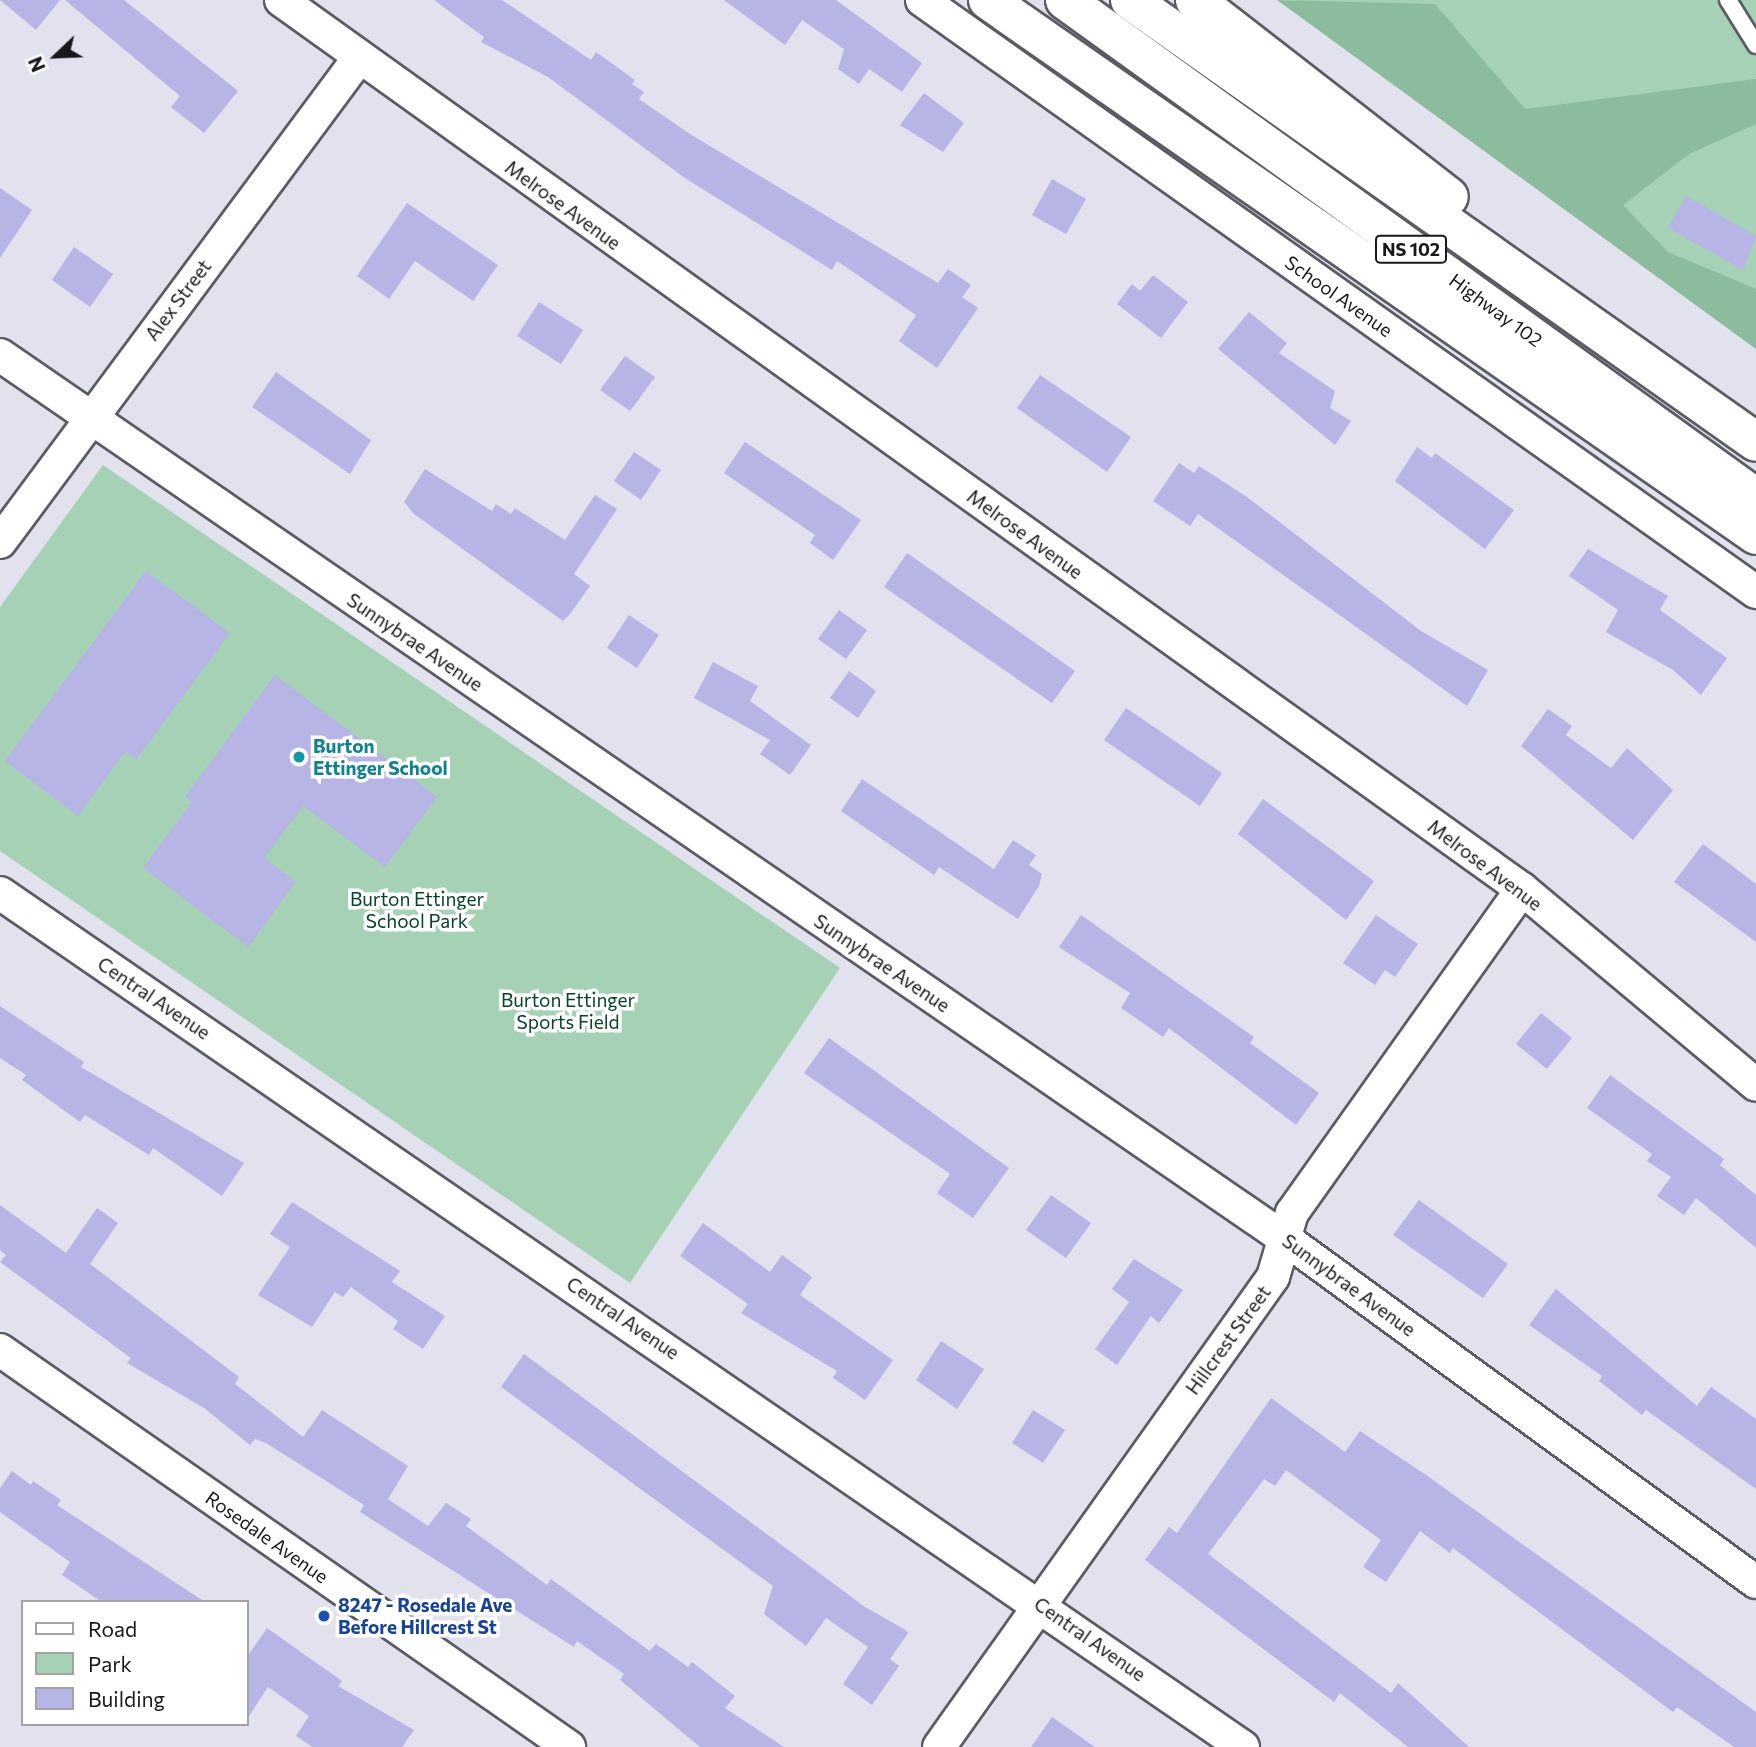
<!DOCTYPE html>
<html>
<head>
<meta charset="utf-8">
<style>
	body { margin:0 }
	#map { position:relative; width:1756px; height:1747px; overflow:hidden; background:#e1e2ed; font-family:Commissioner,sans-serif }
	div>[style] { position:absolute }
	.green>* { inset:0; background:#a5d1b5 }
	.forest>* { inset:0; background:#8bbc9d }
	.building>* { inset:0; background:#b6b5e6 }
	.roads { filter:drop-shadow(2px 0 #5b5b64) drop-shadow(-2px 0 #5b5b64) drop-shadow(0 2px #5b5b64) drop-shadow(0 -2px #5b5b64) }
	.service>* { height:16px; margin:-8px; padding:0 8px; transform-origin:8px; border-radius:8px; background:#fff }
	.minor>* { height:32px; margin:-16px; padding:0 16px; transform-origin:16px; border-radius:16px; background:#fff }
	.motorway>* { height:38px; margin:-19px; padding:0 19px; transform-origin:19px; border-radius:19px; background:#fff }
	.dots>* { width:19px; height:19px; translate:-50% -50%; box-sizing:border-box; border:4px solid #fff; border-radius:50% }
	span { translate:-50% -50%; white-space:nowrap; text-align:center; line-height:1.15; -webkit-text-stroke:7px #fff; paint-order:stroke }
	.shield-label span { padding:2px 5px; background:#fff; border:2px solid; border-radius:5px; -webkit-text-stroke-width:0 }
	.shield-label { font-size:18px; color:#18181c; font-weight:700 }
	.street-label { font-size:19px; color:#18181c }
	.culture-label { font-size:19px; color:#0d838f; font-weight:700 }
	.left { translate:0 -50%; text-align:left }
	.park-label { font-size:19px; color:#054427 }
	.transit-label { font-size:19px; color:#164399; font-weight:700 }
	.legend { position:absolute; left:21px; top:1600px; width:228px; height:126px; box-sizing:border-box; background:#fff; border:2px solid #a3a3a4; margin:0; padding:9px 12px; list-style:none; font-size:21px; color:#18181c }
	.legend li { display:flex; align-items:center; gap:14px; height:35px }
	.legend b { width:35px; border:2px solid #a3a3a4 }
	.north { position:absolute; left:21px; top:21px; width:70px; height:70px; -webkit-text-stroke:5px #fff; paint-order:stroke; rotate:247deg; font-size:19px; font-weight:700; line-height:28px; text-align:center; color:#18181c }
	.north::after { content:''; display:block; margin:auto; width:24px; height:32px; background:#18181c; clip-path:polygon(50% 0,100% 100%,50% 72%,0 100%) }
</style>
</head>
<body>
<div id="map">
	<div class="green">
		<div style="clip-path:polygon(1295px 0,1756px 0,1756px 332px)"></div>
		<div style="clip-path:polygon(103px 465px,840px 968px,630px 1283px,0 851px,0 607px)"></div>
	</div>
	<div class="forest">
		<div style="clip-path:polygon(1277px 0,1435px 4px,1525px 109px,1756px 79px,1756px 124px,1689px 154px,1623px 205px,1668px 252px,1756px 289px,1756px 349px)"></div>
	</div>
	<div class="building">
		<div style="clip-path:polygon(0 0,60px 0,36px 30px)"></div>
		<div style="clip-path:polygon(65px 0,124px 0,238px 91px,204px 133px,171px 107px,180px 96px)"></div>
		<div style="clip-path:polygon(434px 0,502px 0,591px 60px,596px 52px,635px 80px,632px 84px,644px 92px,639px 99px,690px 134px,938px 283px,948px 269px,971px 285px,962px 297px,978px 308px,937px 368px,899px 341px,916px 315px,837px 261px,832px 270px,685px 178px,548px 77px,481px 42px,484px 37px)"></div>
		<div style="clip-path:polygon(724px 0,836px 0,922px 63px,902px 92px,869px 69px,859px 84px,838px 69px,844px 49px,802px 20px,785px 45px)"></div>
		<div style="clip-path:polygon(924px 93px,964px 123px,943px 152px,900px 125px)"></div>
		<div style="clip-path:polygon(1052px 179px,1086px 199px,1066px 234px,1032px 215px)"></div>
		<div style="clip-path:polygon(0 188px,32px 210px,0 258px)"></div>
		<div style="clip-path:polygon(1686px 196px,1756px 236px,1743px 270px,1668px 228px)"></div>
		<div style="clip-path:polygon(407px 203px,498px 265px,473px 301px,415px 261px,389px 299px,357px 276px)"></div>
		<div style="clip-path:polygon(74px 247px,113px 274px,90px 307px,52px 280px)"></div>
		<div style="clip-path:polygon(1153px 275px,1188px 302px,1161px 338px,1117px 304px,1132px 284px,1140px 291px)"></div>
		<div style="clip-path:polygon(539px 302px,583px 330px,561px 364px,517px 336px)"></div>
		<div style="clip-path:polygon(1249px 312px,1287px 343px,1279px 353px,1335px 391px,1330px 408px,1351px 421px,1335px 445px,1218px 349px)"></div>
		<div style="clip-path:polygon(625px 356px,655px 377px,630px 411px,600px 390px)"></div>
		<div style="clip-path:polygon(276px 372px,371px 440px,350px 474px,252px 407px)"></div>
		<div style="clip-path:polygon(1040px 375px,1131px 437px,1107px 472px,1017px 408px)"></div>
		<div style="clip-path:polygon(745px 442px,861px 520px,833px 560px,810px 543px,815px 535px,724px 473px)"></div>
		<div style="clip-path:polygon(1417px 447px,1432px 458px,1435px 453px,1514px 510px,1485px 549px,1395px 481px)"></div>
		<div style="clip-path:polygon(634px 452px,661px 470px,641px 500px,614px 481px)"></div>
		<div style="clip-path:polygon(1179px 463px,1194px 473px,1199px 466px,1247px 497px,1421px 631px,1488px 670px,1467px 706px,1198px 514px,1190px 526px,1153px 501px)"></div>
		<div style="clip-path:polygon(425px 469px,492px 511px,496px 504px,511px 514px,515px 508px,565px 540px,595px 495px,617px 509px,574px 574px,590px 586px,570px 614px,563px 621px,414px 514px,404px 502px)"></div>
		<div style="clip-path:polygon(1588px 549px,1668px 596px,1660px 610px,1727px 658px,1701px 695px,1673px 670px,1606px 632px,1618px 610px,1569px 576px)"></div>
		<div style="clip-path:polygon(907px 553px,1075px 671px,1052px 703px,884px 587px)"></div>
		<div style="clip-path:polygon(146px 571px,230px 633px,136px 760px,125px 752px,78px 816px,5px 761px)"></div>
		<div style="clip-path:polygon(839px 610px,867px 630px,846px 659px,818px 639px)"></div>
		<div style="clip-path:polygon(629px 615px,659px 635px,637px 668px,607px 648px)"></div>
		<div style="clip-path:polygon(713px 662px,758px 686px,750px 701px,811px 745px,790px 775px,760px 754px,770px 740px,694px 698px)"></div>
		<div style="clip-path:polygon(849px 671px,876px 691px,858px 718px,830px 698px)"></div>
		<div style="clip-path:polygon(275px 675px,437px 797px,385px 867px,303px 806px,264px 858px,296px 882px,248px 947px,143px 868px,192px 802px,185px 797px)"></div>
		<div style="clip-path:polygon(1126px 708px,1222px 773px,1200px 806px,1104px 740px)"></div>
		<div style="clip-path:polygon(1548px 709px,1572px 726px,1566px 735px,1611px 768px,1627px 748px,1673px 790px,1633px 840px,1521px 746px)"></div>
		<div style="clip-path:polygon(862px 779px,994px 869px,1013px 840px,1036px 855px,1029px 865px,1042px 874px,1039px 886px,1018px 919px,939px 867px,934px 875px,841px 811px)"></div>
		<div style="clip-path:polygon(1263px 799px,1374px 881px,1346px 920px,1238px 834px)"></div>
		<div style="clip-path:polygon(1703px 844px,1756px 884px,1756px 942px,1674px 882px)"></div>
		<div style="clip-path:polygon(1081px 915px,1254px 1037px,1250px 1043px,1319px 1093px,1296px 1125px,1169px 1028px,1163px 1037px,1121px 1008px,1130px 993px,1059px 947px)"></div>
		<div style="clip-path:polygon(1376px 915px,1418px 944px,1395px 977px,1385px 970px,1375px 985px,1343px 963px)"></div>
		<div style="clip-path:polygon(0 1006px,84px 1062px,81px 1067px,244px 1163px,222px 1196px,153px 1148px,149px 1155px,85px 1115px,80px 1122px,22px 1080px,26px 1075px,0 1058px)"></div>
		<div style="clip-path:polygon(1541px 1013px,1572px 1038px,1547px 1069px,1516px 1044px)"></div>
		<div style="clip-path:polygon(829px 1038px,1009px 1168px,973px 1218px,937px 1193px,950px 1174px,804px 1073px)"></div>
		<div style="clip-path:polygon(1610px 1075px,1724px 1159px,1720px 1165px,1756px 1195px,1756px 1248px,1696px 1198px,1684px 1215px,1657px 1196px,1671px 1177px,1647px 1161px,1652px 1154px,1587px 1108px)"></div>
		<div style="clip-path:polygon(1051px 1195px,1091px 1223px,1066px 1258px,1026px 1230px)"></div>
		<div style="clip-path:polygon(1419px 1200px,1508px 1264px,1483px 1298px,1393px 1235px)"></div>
		<div style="clip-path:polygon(292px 1202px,400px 1271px,392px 1282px,445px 1316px,423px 1349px,393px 1329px,398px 1321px,351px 1287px,343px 1297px,335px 1292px,312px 1327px,258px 1295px,290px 1247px,270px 1234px)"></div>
		<div style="clip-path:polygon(0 1205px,66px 1253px,97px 1208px,118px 1223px,90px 1264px,239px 1377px,235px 1384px,303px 1437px,322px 1410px,408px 1466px,388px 1499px,428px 1526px,446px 1503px,471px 1519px,466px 1526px,547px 1585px,551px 1579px,650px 1651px,656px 1644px,688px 1667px,692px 1662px,735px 1696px,725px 1708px,784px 1747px,700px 1747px,620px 1680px,624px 1674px,577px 1641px,574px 1647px,360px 1512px,364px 1505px,266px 1443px,255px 1439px,250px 1445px,204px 1408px,127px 1363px,131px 1358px,0 1262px,6px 1255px,0 1250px)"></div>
		<div style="clip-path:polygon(703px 1223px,770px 1272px,782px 1255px,812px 1277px,800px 1295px,893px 1360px,865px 1400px,833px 1378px,837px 1371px,741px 1313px,748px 1304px,680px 1256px)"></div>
		<div style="clip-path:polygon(1134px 1259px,1183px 1290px,1159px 1323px,1151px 1316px,1117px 1365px,1095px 1349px,1129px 1302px,1112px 1289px)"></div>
		<div style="clip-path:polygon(1556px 1289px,1697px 1406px,1711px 1387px,1756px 1419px,1756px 1489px,1646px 1410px,1642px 1415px,1599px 1381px,1602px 1376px,1529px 1325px)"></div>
		<div style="clip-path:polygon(941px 1341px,984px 1369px,957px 1409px,916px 1380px)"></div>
		<div style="clip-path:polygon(524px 1354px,865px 1607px,904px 1629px,908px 1633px,890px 1659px,899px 1666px,872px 1705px,843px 1684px,868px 1647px,826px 1618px,806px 1646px,764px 1614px,773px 1586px,501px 1387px)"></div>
		<div style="clip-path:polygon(1271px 1398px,1345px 1452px,1360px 1431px,1429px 1477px,1756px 1712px,1756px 1747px,1734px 1747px,1677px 1707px,1673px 1712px,1453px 1548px,1450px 1553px,1420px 1531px,1386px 1582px,1363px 1567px,1381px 1540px,1286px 1470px,1275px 1486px,1264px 1479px,1208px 1554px,1391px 1693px,1398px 1683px,1469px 1747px,1408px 1747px,1340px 1693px,1334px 1702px,1145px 1560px,1169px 1527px,1177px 1533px)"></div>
		<div style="clip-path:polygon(1033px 1410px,1065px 1430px,1043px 1463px,1012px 1443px)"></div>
		<div style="clip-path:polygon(12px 1471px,31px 1485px,33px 1481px,61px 1500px,57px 1505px,205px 1602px,102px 1602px,62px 1575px,70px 1562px,0 1512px,0 1488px)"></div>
		<div style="clip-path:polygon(267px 1628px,342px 1681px,338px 1686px,414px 1730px,402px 1747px,312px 1747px,296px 1736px,309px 1716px,268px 1687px,247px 1719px,247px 1657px)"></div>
		<div style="clip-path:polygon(1052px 1717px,1095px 1747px,1031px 1747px)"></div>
	</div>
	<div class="roads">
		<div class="service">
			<div style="left:1728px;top:0;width:53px;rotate:58.1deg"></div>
		</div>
		<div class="minor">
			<div style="left:281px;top:0;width:1527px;rotate:35.62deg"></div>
			<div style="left:1522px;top:889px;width:305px;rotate:39.9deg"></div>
			<div style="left:922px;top:0;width:1023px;rotate:35.37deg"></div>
			<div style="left:0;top:355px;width:1558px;rotate:34.52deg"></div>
			<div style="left:1284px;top:1238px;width:584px;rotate:36.09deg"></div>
			<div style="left:0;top:542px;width:601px;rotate:-53.45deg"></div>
			<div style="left:0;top:893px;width:1508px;rotate:34.49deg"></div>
			<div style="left:0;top:1350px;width:694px;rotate:34.9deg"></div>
			<div style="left:939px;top:1747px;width:577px;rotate:-54.6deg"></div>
			<div style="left:1273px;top:1277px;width:67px;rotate:-73.5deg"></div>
			<div style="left:1292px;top:1213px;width:397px;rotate:-54.6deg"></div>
		</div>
		<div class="motorway">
			<div style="left:988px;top:0;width:936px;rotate:34.86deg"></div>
			<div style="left:1065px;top:0;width:852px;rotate:35.78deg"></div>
			<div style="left:1130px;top:0;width:766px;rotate:35.22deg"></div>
			<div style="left:1195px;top:0;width:321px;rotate:37.8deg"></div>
		</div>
	</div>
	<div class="dots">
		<div style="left:299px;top:757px;background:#0f9aa8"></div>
		<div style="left:324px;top:1616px;background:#1a4fb4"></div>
	</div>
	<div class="shield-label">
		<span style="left:1411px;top:249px">NS 102</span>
	</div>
	<div class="street-label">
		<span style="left:563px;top:205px;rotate:36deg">Melrose Avenue</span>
		<span style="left:1339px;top:296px;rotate:35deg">School Avenue</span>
		<span style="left:178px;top:300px;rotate:-53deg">Alex Street</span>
		<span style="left:1496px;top:310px;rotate:36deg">Highway 102</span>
		<span style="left:1025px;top:534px;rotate:36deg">Melrose Avenue</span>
		<span style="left:415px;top:642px;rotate:34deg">Sunnybrae Avenue</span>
		<span style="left:1485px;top:865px;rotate:37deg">Melrose Avenue</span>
		<span style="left:882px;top:963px;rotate:34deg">Sunnybrae Avenue</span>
		<span style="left:154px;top:998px;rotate:34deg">Central Avenue</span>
		<span style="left:1349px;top:1285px;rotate:36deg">Sunnybrae Avenue</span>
		<span style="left:623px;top:1318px;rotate:34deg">Central Avenue</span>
		<span style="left:1228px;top:1340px;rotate:-54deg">Hillcrest Street</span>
		<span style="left:267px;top:1537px;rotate:35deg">Rosedale Avenue</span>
		<span style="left:1090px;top:1639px;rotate:35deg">Central Avenue</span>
	</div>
	<div class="culture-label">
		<span class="left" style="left:313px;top:757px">Burton<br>Ettinger School</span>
	</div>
	<div class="park-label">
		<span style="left:417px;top:910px">Burton Ettinger<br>School Park</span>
		<span style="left:568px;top:1011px">Burton Ettinger<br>Sports Field</span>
	</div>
	<div class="transit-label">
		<span class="left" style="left:338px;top:1616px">8247 - Rosedale Ave<br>Before Hillcrest St</span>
	</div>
	<ul class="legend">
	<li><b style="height:9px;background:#fff"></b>Road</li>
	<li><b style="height:19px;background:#a5d1b5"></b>Park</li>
	<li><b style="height:19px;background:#b6b5e6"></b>Building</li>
	</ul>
	<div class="north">N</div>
</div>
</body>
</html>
